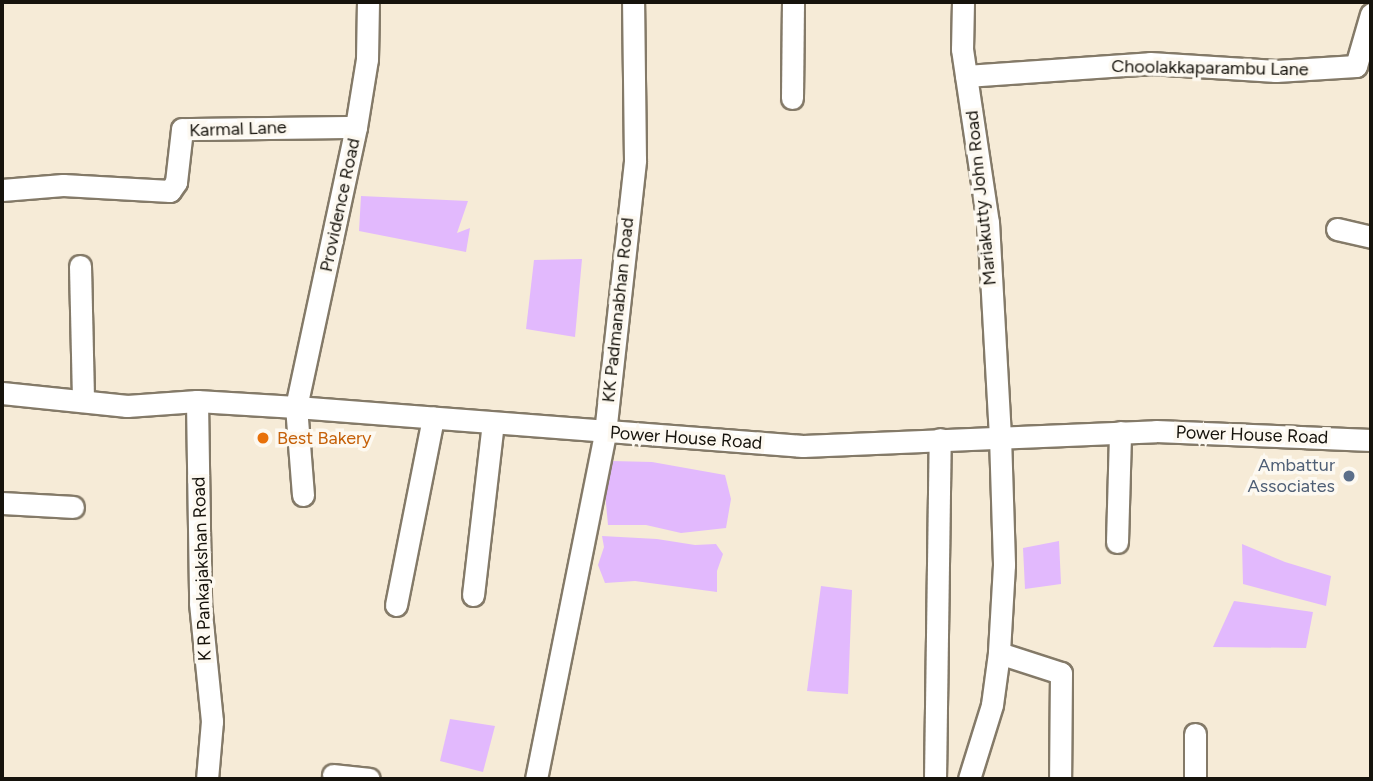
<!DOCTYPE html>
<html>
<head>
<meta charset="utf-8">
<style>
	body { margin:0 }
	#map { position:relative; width:1373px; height:781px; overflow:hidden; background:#f6ebd7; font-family:Figtree,sans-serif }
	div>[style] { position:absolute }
	.building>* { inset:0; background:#e2b9fd }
	.roads { filter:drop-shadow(2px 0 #847a68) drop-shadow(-2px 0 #847a68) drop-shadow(0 2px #847a68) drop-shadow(0 -2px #847a68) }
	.minor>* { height:21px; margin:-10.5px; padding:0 10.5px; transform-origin:10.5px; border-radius:10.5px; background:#fff }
	.dots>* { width:19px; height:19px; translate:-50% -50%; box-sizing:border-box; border:4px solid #fdf9f1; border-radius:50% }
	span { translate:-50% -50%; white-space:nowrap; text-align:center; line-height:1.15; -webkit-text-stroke:7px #fdf9f1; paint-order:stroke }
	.street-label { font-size:18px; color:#16130c }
	.food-label { font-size:18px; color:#c56008 }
	.left { translate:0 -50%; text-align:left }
	.service-label { font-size:18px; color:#4e5e75 }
	.right { translate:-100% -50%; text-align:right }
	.frame { position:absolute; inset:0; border:4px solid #16130c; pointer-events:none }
</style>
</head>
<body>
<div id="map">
	<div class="building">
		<div style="clip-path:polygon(361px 196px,468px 201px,457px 233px,470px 228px,466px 252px,359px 231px)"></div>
		<div style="clip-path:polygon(582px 259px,575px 337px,526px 329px,534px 260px)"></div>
		<div style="clip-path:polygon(612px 461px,652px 462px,725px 475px,731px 499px,726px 528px,681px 533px,646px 525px,608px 525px,605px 493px)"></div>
		<div style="clip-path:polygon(602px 536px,657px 539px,695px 545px,716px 544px,723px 554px,717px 571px,717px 592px,635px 581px,605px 583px,598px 565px,604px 547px)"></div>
		<div style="clip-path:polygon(1059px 541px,1061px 584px,1025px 589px,1023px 548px)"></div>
		<div style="clip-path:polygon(1242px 544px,1285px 562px,1331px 576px,1326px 606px,1243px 584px)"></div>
		<div style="clip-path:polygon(821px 586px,852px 590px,848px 694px,807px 691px)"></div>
		<div style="clip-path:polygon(1234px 601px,1313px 612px,1306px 648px,1213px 647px)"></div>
		<div style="clip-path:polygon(450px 719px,495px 726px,483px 772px,440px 761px)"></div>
	</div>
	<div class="roads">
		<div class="minor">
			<div style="left:963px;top:2px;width:47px;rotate:91.2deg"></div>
			<div style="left:962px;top:49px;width:175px;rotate:81.5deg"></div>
			<div style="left:988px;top:222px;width:214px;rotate:86.8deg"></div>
			<div style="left:1000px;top:436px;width:129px;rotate:88.2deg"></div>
			<div style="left:1004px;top:565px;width:88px;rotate:93.3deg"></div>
			<div style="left:999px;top:653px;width:52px;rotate:97.7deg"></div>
			<div style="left:992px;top:705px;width:77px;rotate:107.3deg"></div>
			<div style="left:966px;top:76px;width:184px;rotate:-4deg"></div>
			<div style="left:1150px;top:63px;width:126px;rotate:3.6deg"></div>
			<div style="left:1276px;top:71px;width:80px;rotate:-3.6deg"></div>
			<div style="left:1356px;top:66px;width:54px;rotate:-73.9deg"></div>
			<div style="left:792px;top:98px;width:96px;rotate:-89.4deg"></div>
			<div style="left:2px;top:190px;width:61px;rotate:-4.7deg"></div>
			<div style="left:63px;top:185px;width:107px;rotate:3.2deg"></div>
			<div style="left:170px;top:191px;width:11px;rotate:-56deg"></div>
			<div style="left:176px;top:182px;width:53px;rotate:-83.5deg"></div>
			<div style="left:182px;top:129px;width:174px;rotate:-0.7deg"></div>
			<div style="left:1337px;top:229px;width:35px;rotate:13deg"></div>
			<div style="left:80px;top:266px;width:135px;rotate:88.7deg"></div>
			<div style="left:2px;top:393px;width:126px;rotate:5.9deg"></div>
			<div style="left:127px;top:406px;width:70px;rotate:-4.1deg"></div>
			<div style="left:197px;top:401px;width:99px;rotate:3.5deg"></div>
			<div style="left:296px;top:407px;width:508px;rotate:4.4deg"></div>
			<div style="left:803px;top:446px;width:353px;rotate:-2.4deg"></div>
			<div style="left:1156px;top:431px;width:215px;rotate:2.4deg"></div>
			<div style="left:197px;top:401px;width:202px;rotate:89.1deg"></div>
			<div style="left:200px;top:603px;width:119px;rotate:84.2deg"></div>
			<div style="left:212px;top:721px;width:58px;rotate:94.9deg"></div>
			<div style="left:303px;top:495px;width:88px;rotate:-94.5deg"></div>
			<div style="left:296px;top:407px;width:286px;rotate:-77.9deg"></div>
			<div style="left:356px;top:127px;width:69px;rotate:-80.8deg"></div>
			<div style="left:367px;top:59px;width:57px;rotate:-89deg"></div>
			<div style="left:2px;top:503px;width:71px;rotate:3.2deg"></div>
			<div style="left:1117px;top:542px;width:110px;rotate:-88.4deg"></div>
			<div style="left:473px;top:595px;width:173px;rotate:-83.4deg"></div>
			<div style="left:396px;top:605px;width:191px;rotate:-78.8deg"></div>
			<div style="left:999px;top:653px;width:65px;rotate:17.9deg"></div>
			<div style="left:1061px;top:673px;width:106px;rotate:90.5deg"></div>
			<div style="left:1195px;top:734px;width:45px;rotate:90deg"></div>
			<div style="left:333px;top:775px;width:36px;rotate:6deg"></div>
			<div style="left:536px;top:779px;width:353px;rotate:-78.7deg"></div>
			<div style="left:605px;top:433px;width:275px;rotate:-83.7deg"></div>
			<div style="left:635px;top:160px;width:158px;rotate:-90.7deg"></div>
			<div style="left:935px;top:779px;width:340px;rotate:-89.2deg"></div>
		</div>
	</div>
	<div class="dots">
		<div style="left:263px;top:438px;background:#e8710a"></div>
		<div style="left:1349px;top:476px;background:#5c6f8a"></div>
	</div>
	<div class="street-label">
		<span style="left:1210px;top:68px;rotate:1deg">Choolakkaparambu Lane</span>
		<span style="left:238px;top:129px;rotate:-2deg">Karmal Lane</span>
		<span style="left:981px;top:198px;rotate:-96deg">Mariakutty John Road</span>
		<span style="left:340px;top:205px;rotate:-78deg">Providence Road</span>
		<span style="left:618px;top:310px;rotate:-84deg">KK Padmanabhan Road</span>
		<span style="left:1252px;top:435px;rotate:2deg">Power House Road</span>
		<span style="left:686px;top:438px;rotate:4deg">Power House Road</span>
		<span style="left:202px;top:569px;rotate:-92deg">K R Pankajakshan Road</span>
	</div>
	<div class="food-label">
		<span class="left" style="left:277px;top:438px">Best Bakery</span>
	</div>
	<div class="service-label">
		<span class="right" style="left:1335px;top:476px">Ambattur<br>Associates</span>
	</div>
	<div class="frame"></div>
</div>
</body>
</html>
